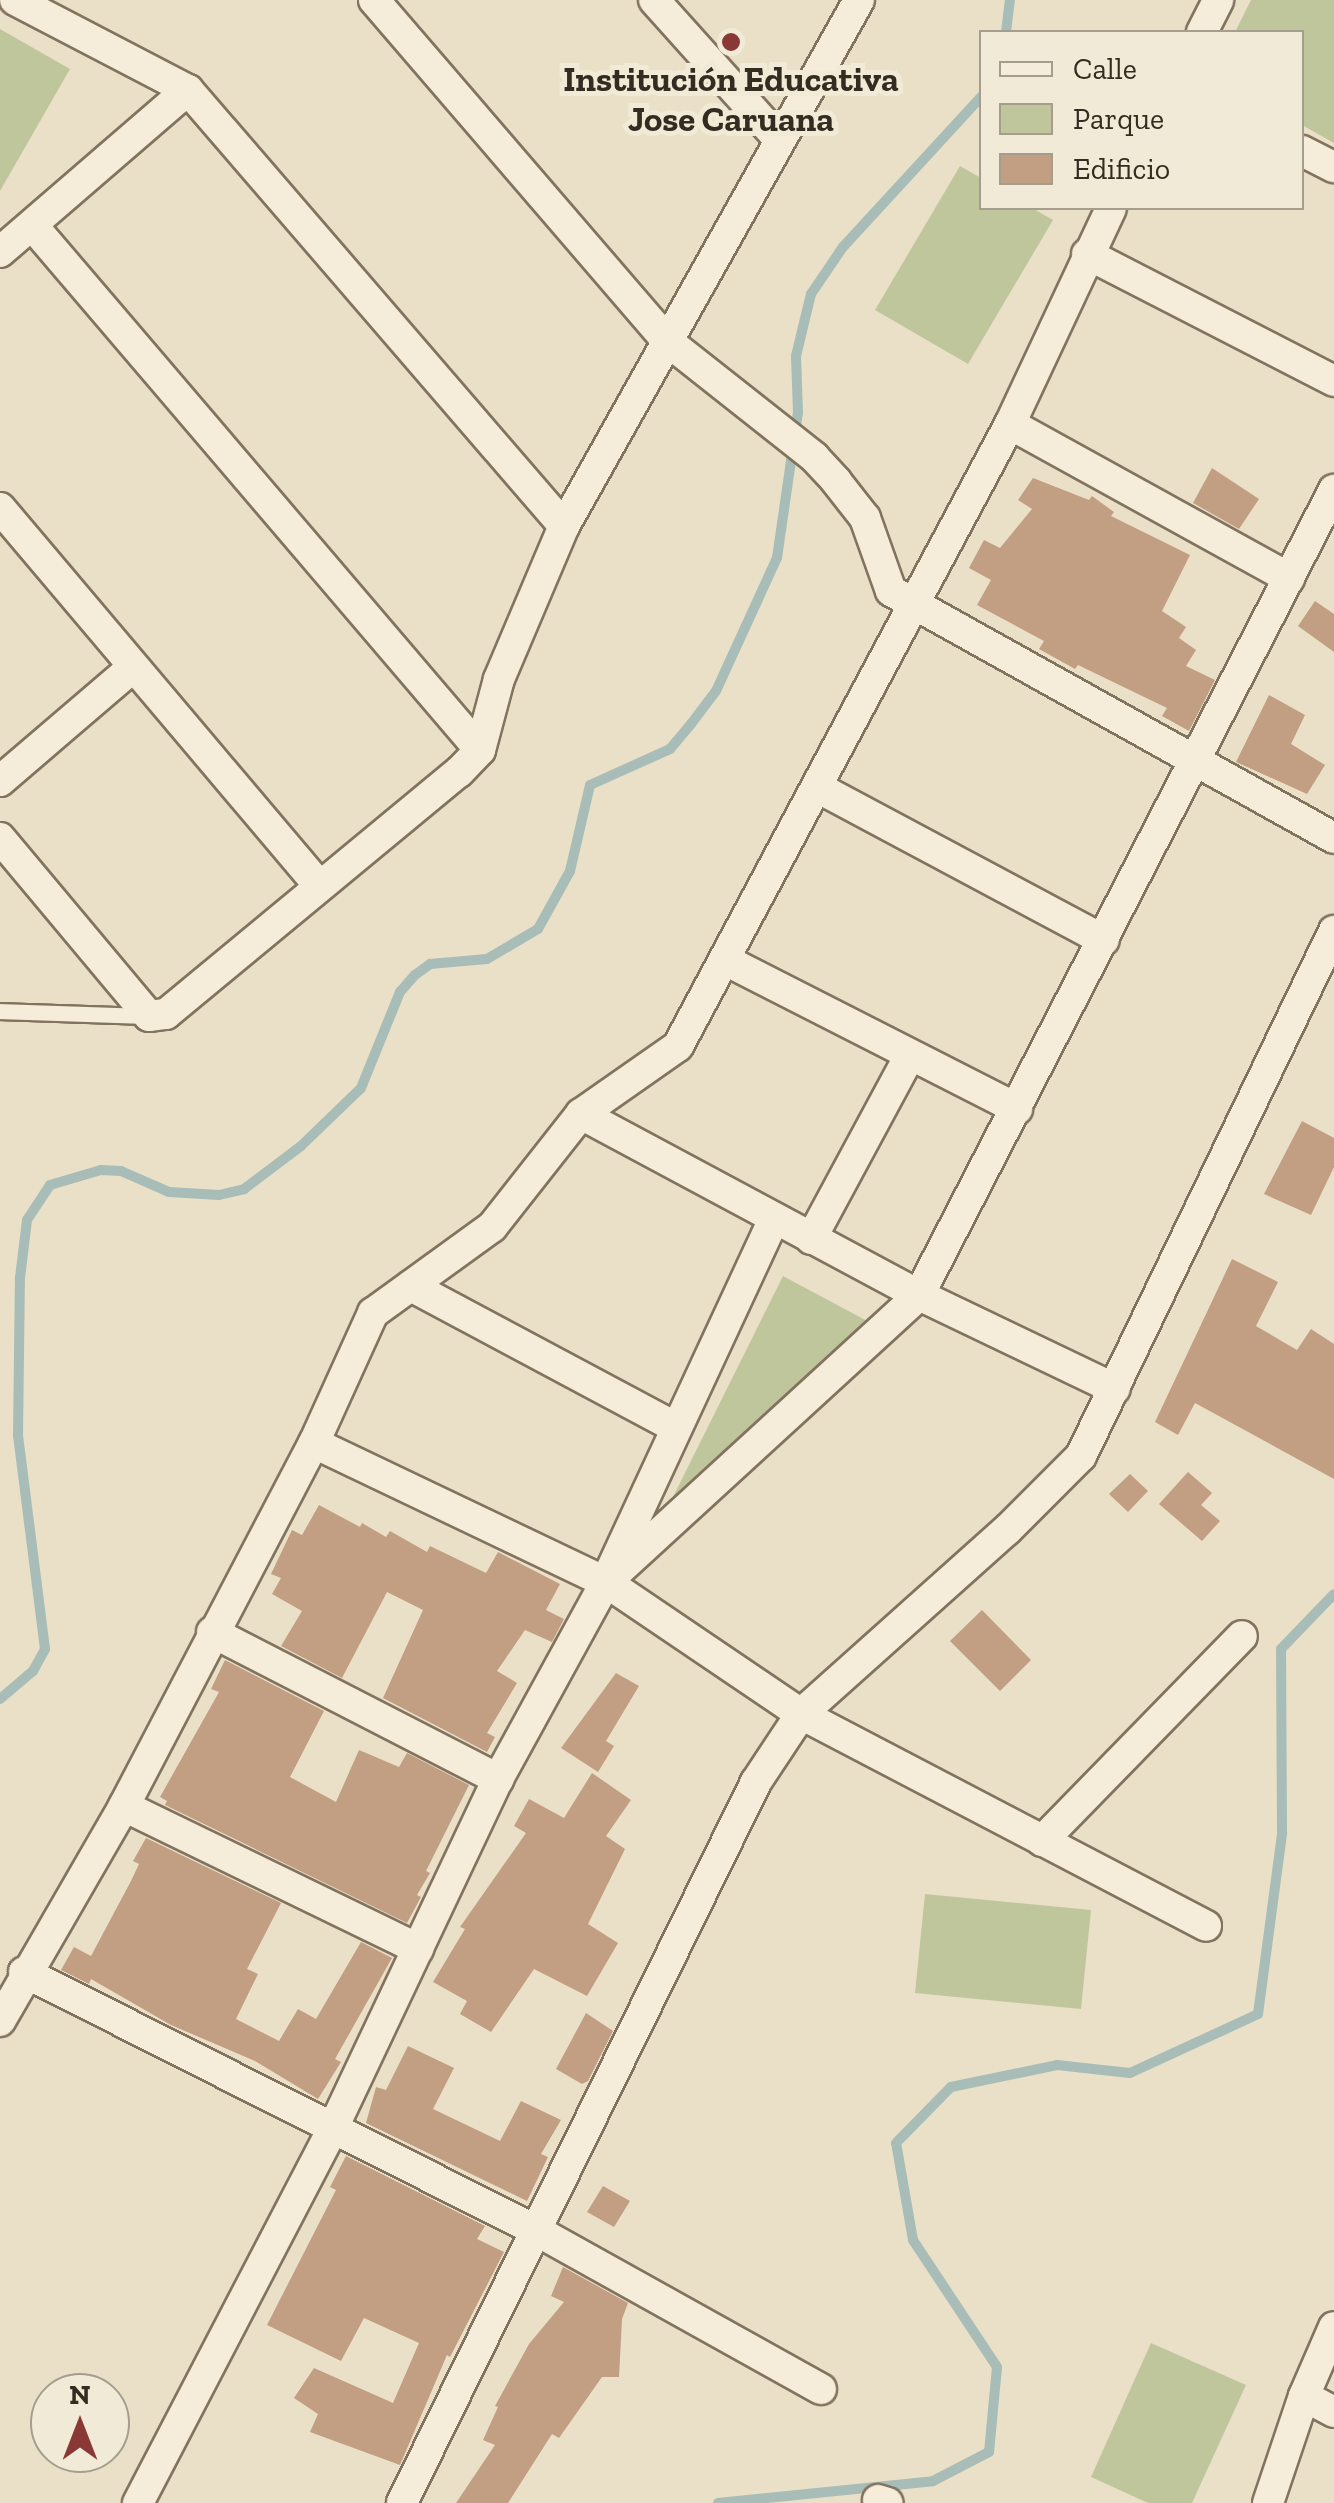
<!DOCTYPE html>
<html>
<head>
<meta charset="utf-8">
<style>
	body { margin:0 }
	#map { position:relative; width:1334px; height:2503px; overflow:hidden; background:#e9e0c7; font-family:"Zilla Slab",serif }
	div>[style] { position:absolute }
	.green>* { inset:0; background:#c0c69c }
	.stream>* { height:10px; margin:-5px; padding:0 5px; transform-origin:5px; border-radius:5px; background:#a8bdb7 }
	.building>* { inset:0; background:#c29e82 }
	.roads { filter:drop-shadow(2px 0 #82735f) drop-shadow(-2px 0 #82735f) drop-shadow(0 2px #82735f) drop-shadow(0 -2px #82735f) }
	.lane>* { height:15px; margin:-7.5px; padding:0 7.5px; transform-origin:7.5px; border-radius:7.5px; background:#f5edd9 }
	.street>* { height:30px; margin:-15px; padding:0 15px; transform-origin:15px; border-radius:15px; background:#f5edd9 }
	.dots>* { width:28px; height:28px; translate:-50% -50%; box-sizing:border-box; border:5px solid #f1ead6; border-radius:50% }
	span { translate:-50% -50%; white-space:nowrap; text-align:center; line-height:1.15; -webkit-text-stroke:10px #f1ead6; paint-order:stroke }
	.poi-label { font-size:35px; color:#342b21; font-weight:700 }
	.legend { position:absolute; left:979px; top:30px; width:325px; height:180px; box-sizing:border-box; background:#f1ead6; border:2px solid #a59e8e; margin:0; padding:12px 18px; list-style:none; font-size:30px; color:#342b21 }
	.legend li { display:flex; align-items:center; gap:20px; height:50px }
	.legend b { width:50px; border:2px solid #a59e8e }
	.north { position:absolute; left:30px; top:2373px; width:100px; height:100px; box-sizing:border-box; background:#f1ead6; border:2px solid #a59e8e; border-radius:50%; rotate:0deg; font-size:28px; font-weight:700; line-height:40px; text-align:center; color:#342b21 }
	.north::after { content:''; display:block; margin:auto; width:35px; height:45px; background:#8a3836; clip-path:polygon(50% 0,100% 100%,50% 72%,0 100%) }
</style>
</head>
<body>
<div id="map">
	<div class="green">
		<div style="clip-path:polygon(1251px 0,1334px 0,1334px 143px,1302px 125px,1302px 32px,1235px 32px)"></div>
		<div style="clip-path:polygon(0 29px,70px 69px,0 191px)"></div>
		<div style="clip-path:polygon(960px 166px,981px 178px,982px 208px,1032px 208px,1053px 220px,968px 364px,875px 310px)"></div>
		<div style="clip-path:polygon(783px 1276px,869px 1322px,663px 1517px)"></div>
		<div style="clip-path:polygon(925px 1894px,1091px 1910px,1081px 2009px,915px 1993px)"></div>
		<div style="clip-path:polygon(1151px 2343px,1246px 2385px,1192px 2503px,1148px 2503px,1091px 2477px)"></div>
	</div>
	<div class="stream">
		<div style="left:1006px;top:32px;width:32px;rotate:-83deg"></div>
		<div style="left:0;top:1699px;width:43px;rotate:-40.3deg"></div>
		<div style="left:33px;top:1671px;width:25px;rotate:-61deg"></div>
		<div style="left:45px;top:1649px;width:215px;rotate:-97.2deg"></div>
		<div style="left:18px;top:1436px;width:158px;rotate:-89.3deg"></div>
		<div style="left:20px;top:1278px;width:58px;rotate:-83.1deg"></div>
		<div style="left:27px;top:1220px;width:42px;rotate:-56.7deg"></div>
		<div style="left:50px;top:1185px;width:53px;rotate:-16.4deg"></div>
		<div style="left:101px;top:1170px;width:20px;rotate:3deg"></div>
		<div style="left:121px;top:1171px;width:52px;rotate:23.6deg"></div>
		<div style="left:169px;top:1192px;width:50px;rotate:3.4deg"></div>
		<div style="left:219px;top:1195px;width:26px;rotate:-13deg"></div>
		<div style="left:244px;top:1189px;width:71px;rotate:-37deg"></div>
		<div style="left:301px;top:1146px;width:83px;rotate:-44deg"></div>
		<div style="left:361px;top:1088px;width:104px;rotate:-67.9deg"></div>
		<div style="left:400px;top:992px;width:23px;rotate:-49deg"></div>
		<div style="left:415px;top:975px;width:19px;rotate:-36deg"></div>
		<div style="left:430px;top:964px;width:57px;rotate:-5deg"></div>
		<div style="left:487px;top:959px;width:59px;rotate:-30.5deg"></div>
		<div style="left:538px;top:929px;width:66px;rotate:-61.1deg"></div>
		<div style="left:570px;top:871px;width:88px;rotate:-76.9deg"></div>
		<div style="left:590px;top:785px;width:88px;rotate:-24.2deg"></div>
		<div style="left:670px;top:749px;width:33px;rotate:-50deg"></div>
		<div style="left:691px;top:724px;width:41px;rotate:-52.9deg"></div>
		<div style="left:716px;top:691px;width:146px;rotate:-65.4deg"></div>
		<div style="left:777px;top:558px;width:147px;rotate:-81.8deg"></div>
		<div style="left:798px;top:413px;width:57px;rotate:-92deg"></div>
		<div style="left:796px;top:356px;width:64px;rotate:-76.4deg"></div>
		<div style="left:811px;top:294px;width:57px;rotate:-55.8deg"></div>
		<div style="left:843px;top:247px;width:205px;rotate:-47.4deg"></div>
		<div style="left:718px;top:2503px;width:216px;rotate:-5.8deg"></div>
		<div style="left:933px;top:2481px;width:63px;rotate:-27.4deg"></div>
		<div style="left:989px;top:2452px;width:85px;rotate:-84.6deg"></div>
		<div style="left:997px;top:2367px;width:152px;rotate:-123.5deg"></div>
		<div style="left:913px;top:2240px;width:98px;rotate:-99.9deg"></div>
		<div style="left:896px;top:2143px;width:78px;rotate:-45.5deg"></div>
		<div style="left:951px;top:2087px;width:108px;rotate:-11.7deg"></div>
		<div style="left:1057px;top:2065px;width:73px;rotate:6.3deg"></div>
		<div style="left:1130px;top:2073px;width:141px;rotate:-24.7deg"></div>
		<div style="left:1258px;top:2014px;width:183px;rotate:-82.4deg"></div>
		<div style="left:1282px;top:1833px;width:184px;rotate:-90.3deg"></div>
		<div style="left:1281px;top:1649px;width:76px;rotate:-46.1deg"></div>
	</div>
	<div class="building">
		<div style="clip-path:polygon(1212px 468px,1259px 499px,1239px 529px,1193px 503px)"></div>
		<div style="clip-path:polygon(1033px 478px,1089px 500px,1092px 496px,1114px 512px,1111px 516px,1190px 555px,1162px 611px,1186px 627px,1179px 638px,1196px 650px,1186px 666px,1215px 680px,1189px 731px,1162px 716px,1167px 708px,1078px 665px,1075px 669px,1039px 649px,1044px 641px,977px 605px,991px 580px,969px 568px,984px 540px,1000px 548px,1032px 509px,1018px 500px)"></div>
		<div style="clip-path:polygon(1315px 601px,1334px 614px,1334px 652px,1298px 626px)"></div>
		<div style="clip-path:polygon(1269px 695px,1305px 715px,1291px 744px,1325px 765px,1307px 794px,1236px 762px)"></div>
		<div style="clip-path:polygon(1302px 1121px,1334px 1138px,1334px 1167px,1311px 1215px,1264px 1194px)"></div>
		<div style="clip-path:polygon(1232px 1259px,1278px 1282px,1256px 1326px,1297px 1350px,1311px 1329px,1334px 1344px,1334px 1479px,1195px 1403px,1178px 1435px,1155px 1422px)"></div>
		<div style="clip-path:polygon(1188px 1472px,1212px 1493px,1201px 1505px,1220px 1521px,1202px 1541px,1159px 1504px)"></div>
		<div style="clip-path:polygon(1130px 1474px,1148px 1491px,1128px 1512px,1109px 1494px)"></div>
		<div style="clip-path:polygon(319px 1505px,360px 1527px,362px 1523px,386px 1537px,390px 1531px,427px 1552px,430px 1546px,486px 1573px,498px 1552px,560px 1584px,546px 1610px,564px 1619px,552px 1642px,525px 1630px,497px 1671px,517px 1683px,487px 1733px,495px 1737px,487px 1752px,383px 1698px,423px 1610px,387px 1592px,342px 1678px,281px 1646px,302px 1611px,272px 1594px,281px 1578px,271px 1574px,292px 1530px,302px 1535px)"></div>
		<div style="clip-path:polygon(982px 1610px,1031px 1660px,1000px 1691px,950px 1641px)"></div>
		<div style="clip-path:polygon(225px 1660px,324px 1711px,290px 1777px,336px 1802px,359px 1750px,399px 1767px,407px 1753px,469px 1785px,426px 1871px,430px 1873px,417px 1895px,421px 1897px,407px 1923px,165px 1805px,167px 1801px,160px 1797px,219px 1692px,211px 1689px)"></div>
		<div style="clip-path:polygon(616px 1673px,639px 1686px,606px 1741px,614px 1746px,598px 1772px,561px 1748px)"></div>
		<div style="clip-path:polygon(592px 1773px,631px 1800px,606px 1836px,625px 1849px,588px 1924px,618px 1943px,587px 1996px,534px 1969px,491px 2032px,460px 2014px,467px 2001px,433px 1982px,465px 1929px,460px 1927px,526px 1833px,514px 1826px,529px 1799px,564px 1818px)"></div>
		<div style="clip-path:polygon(146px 1838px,281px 1903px,247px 1969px,258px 1974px,236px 2019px,279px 2041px,298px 2009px,316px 2019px,361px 1942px,392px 1958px,335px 2059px,341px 2062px,318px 2099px,255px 2061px,171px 2025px,91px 1979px,89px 1984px,61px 1970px,74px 1947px,91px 1956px,131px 1881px,139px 1864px,133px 1861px)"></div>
		<div style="clip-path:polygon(586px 2013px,613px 2031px,588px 2081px,582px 2084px,556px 2069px)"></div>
		<div style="clip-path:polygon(408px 2046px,454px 2068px,433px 2109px,500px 2141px,521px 2101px,561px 2120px,541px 2154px,548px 2157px,527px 2201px,366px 2123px,376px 2087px,386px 2090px)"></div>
		<div style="clip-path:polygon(346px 2156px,485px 2226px,477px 2239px,504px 2252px,450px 2357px,447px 2355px,400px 2465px,310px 2432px,318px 2414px,294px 2398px,314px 2368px,393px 2403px,419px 2343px,364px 2318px,341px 2361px,267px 2325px,336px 2190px,330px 2187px)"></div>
		<div style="clip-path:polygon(603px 2186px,630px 2201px,614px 2227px,587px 2212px)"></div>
		<div style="clip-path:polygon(563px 2267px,628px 2303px,622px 2319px,619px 2377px,602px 2377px,559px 2438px,552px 2434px,508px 2503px,456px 2503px,495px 2445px,483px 2440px,498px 2407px,495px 2406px,529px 2344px,564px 2302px,551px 2296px)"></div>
	</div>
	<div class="roads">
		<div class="lane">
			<div style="left:0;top:1011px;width:146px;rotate:2deg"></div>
		</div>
		<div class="street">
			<div style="left:15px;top:0;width:195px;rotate:27.5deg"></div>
			<div style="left:188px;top:90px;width:576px;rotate:49.23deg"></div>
			<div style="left:374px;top:0;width:448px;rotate:49.3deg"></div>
			<div style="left:666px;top:340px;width:189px;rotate:38.3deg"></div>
			<div style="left:814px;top:457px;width:33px;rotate:47deg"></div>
			<div style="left:836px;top:481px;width:47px;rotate:51.9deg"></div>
			<div style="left:865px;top:518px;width:77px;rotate:70.4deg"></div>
			<div style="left:891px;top:591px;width:507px;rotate:29.14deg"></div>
			<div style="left:654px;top:0;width:186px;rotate:48.1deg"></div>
			<div style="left:1202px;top:32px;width:36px;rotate:-63deg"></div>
			<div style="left:1302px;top:151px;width:36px;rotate:27deg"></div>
			<div style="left:32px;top:225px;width:690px;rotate:49.52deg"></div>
			<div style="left:0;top:252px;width:248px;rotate:-40.8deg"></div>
			<div style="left:1087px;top:254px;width:278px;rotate:27.2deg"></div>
			<div style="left:1010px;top:424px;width:319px;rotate:28.9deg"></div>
			<div style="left:0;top:508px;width:492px;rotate:49.8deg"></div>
			<div style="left:0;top:781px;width:174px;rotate:-40.6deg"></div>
			<div style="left:817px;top:787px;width:325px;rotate:28.1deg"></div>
			<div style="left:0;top:838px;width:232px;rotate:50.1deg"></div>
			<div style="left:149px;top:1016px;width:17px;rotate:-7deg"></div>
			<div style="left:166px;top:1014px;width:380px;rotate:-39.6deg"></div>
			<div style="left:459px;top:772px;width:30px;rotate:-46deg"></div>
			<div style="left:480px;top:750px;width:73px;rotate:-75deg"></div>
			<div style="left:499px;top:679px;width:166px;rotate:-67deg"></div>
			<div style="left:564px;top:526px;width:603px;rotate:-60.71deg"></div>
			<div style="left:725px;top:960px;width:328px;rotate:27deg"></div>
			<div style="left:581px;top:1114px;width:383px;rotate:28.2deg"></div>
			<div style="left:919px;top:1295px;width:217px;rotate:25.6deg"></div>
			<div style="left:811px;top:1239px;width:207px;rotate:-61.7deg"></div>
			<div style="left:411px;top:1286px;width:299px;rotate:28.1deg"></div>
			<div style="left:314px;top:1443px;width:323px;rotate:25.5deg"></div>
			<div style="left:606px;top:1582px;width:235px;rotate:34.1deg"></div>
			<div style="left:801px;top:1714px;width:457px;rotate:27.6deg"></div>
			<div style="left:611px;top:1570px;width:387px;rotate:-65.1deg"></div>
			<div style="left:212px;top:1632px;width:322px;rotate:27.2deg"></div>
			<div style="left:124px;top:1806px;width:327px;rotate:25.9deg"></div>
			<div style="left:1042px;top:1841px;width:286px;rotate:-45.7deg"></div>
			<div style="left:24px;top:1972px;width:575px;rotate:26.79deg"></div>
			<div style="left:537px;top:2231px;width:325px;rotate:29.1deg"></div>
			<div style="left:0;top:2021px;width:248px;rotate:-60deg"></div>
			<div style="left:124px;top:1806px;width:410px;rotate:-62.4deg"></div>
			<div style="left:314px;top:1443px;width:143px;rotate:-65.6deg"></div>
			<div style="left:373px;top:1313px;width:147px;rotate:-35.9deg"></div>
			<div style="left:492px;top:1227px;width:144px;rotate:-51.8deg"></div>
			<div style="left:581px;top:1114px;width:118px;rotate:-35deg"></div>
			<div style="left:678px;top:1046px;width:705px;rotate:-61.91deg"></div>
			<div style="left:1010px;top:424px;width:238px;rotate:-64.9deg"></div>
			<div style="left:1304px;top:2396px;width:34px;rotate:28deg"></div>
			<div style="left:878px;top:2500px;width:10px;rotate:17deg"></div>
			<div style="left:138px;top:2503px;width:420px;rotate:-62.5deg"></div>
			<div style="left:332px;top:2130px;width:388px;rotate:-64.7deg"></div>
			<div style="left:498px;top:1779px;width:225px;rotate:-61.3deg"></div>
			<div style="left:606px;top:1582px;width:425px;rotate:-42.5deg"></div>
			<div style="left:919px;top:1295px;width:906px;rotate:-62.73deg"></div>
			<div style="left:402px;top:2503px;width:803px;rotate:-63.85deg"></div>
			<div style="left:756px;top:1782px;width:82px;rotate:-56.5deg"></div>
			<div style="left:801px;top:1714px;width:276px;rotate:-41.8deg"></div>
			<div style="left:1007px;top:1530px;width:105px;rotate:-45deg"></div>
			<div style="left:1081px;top:1456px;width:583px;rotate:-64.27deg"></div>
			<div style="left:1268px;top:2503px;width:113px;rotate:-71.4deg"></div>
			<div style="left:1304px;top:2396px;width:75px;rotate:-66.5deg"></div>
		</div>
	</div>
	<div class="dots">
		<div style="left:731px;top:42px;background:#8a3836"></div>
	</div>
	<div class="poi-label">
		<span style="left:731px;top:99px">Institución Educativa<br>Jose Caruana</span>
	</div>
	<ul class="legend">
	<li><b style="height:12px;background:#f5edd9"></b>Calle</li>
	<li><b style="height:28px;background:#c0c69c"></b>Parque</li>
	<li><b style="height:28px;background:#c29e82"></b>Edificio</li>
	</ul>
	<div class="north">N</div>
</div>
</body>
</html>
